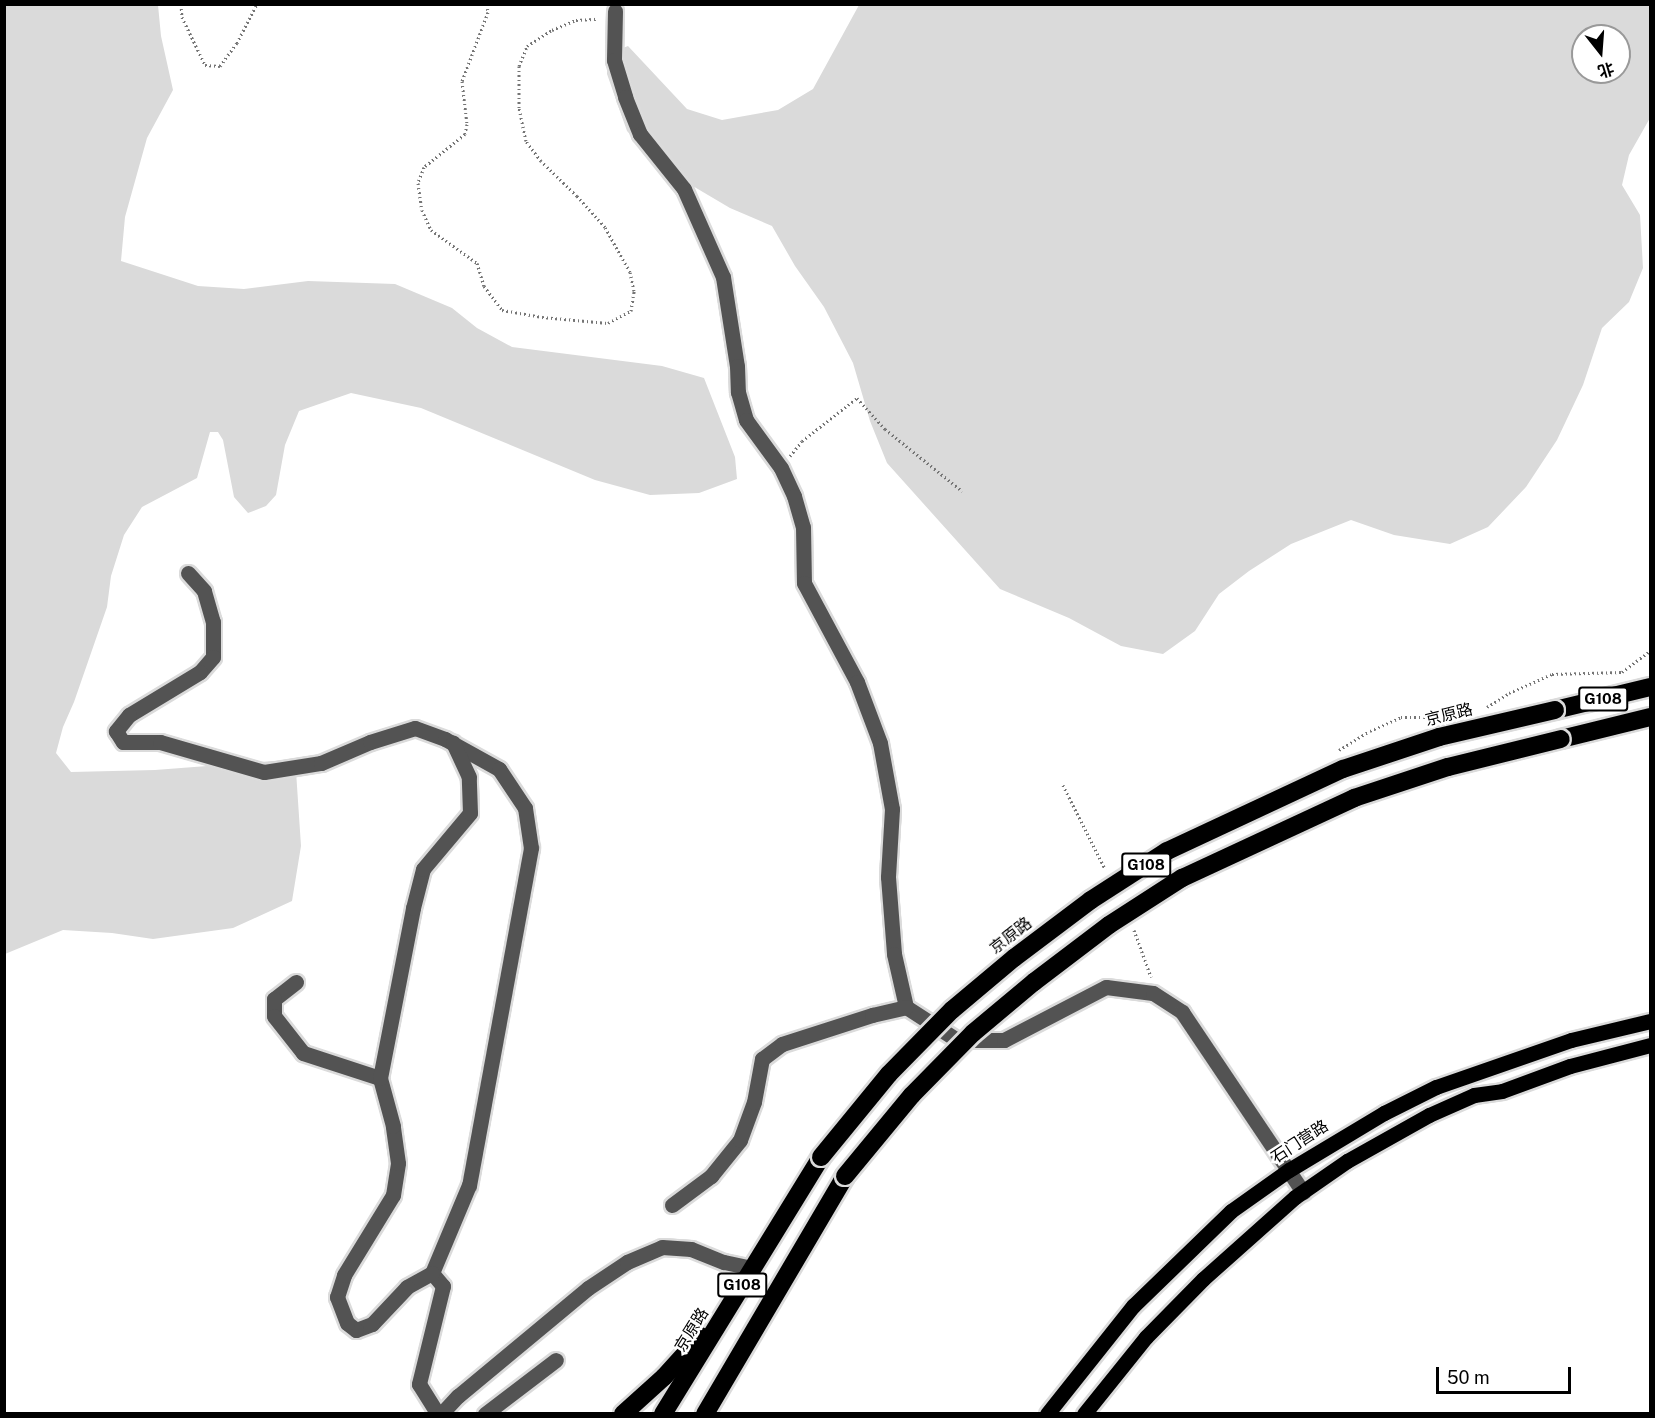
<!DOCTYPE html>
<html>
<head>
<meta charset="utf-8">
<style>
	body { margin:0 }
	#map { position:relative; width:1655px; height:1418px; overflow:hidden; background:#fff; font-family:"Public Sans","Noto Sans SC",sans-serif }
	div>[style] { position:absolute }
	.green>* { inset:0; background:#dadada }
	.path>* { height:3px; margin-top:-1.5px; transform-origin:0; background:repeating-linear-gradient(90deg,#757575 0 1.5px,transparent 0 4.5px) }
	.roads { filter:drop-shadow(2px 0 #dbdbdb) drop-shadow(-2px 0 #dbdbdb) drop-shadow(0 2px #dbdbdb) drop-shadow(0 -2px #dbdbdb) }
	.minor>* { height:15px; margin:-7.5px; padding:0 7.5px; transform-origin:7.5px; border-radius:7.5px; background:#535353 }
	.major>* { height:15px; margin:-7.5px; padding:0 7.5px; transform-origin:7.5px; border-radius:7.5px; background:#000 }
	.highway>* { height:18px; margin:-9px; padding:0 9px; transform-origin:9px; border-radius:9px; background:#000 }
	.bridges { filter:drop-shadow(2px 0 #dbdbdb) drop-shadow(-2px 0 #dbdbdb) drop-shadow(0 2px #dbdbdb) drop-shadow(0 -2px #dbdbdb) }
	.highway-bridge>* { height:18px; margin:-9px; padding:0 9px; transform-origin:9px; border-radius:9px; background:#000 }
	span { translate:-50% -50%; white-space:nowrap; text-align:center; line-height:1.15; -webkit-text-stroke:5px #fff; paint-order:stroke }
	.shield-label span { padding:2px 4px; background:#fff; border:2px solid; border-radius:4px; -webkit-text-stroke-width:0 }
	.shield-label { font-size:15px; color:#000; font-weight:700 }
	.street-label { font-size:16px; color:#000 }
	.frame { position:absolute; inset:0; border:6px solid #000; pointer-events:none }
	.north { position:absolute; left:1571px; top:24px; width:60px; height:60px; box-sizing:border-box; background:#fff; border:2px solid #999; border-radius:50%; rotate:163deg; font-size:16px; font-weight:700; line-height:24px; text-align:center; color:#000 }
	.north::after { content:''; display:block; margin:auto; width:21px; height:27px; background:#000; clip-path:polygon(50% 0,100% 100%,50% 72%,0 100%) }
	.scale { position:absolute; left:1436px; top:1367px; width:135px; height:27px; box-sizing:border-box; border:3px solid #000; border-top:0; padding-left:8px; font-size:18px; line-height:21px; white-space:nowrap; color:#000; -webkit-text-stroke:4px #fff; paint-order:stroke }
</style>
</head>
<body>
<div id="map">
	<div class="green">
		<div style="clip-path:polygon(5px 5px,158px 5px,161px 36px,173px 90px,147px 138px,125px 217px,121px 261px,198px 286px,244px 289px,308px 281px,395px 284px,452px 308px,477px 328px,512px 347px,662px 366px,704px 378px,735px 457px,737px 479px,699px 493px,650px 495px,595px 480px,421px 408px,351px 393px,299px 411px,285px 445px,276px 495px,266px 506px,248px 513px,234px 497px,223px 440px,218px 432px,210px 432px,197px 478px,142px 507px,124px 535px,111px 576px,107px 607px,74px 702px,63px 727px,56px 753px,71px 772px,155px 770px,274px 761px,296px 771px,301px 846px,292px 901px,233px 928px,153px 939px,112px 933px,63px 930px,5px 954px)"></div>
		<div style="clip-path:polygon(evenodd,859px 5px,1650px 5px,1650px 118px,1629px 155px,1622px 185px,1640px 215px,1643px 268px,1629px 302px,1602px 328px,1583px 385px,1557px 440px,1526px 487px,1488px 527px,1450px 544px,1394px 535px,1351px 520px,1291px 544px,1249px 571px,1219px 594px,1195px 631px,1163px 654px,1121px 646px,1069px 618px,1000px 589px,887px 463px,870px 421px,853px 363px,824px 307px,795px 266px,772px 226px,730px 208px,686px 182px,655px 160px,627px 131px,607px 74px,608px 54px,628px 46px,687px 109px,722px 120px,778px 110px,813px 89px,859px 5px,1583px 36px,1619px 36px,1619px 72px,1583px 72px,1583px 36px)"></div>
	</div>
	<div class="path">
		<div style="left:181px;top:4px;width:13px;rotate:86deg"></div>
		<div style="left:182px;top:17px;width:53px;rotate:64.4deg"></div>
		<div style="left:205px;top:65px;width:15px;rotate:4deg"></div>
		<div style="left:220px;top:66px;width:29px;rotate:-54deg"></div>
		<div style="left:237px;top:43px;width:44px;rotate:-62.9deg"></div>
		<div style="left:487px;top:4px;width:8px;rotate:83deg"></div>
		<div style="left:488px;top:12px;width:74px;rotate:110.6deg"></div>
		<div style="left:462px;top:81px;width:43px;rotate:83.4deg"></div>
		<div style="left:467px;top:124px;width:10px;rotate:101deg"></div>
		<div style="left:465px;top:134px;width:53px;rotate:141.2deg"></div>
		<div style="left:424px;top:167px;width:17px;rotate:111deg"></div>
		<div style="left:418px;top:183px;width:27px;rotate:82deg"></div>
		<div style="left:422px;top:210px;width:22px;rotate:66deg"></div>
		<div style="left:431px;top:230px;width:57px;rotate:35.7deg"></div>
		<div style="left:477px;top:263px;width:24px;rotate:73deg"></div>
		<div style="left:484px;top:286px;width:30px;rotate:53deg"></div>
		<div style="left:502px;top:310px;width:41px;rotate:9.9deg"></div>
		<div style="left:542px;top:317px;width:66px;rotate:5.2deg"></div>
		<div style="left:608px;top:323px;width:26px;rotate:-28deg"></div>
		<div style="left:631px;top:311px;width:20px;rotate:-81deg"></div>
		<div style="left:634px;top:291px;width:19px;rotate:-102deg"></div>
		<div style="left:630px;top:272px;width:51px;rotate:-119.1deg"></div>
		<div style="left:605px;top:227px;width:42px;rotate:-132.1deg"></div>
		<div style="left:577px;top:196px;width:50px;rotate:-135.8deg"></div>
		<div style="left:541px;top:161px;width:25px;rotate:-127deg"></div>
		<div style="left:526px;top:141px;width:34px;rotate:-102deg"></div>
		<div style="left:519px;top:108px;width:42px;rotate:-90deg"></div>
		<div style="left:519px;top:66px;width:22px;rotate:-68deg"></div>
		<div style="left:527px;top:46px;width:30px;rotate:-33deg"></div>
		<div style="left:552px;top:30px;width:26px;rotate:-23deg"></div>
		<div style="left:576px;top:20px;width:22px;rotate:-3deg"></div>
		<div style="left:790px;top:456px;width:19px;rotate:-51deg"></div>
		<div style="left:802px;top:441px;width:70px;rotate:-38deg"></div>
		<div style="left:857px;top:398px;width:42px;rotate:47.9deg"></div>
		<div style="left:885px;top:429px;width:99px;rotate:38.8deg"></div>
		<div style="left:1487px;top:707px;width:26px;rotate:-32deg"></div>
		<div style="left:1509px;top:693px;width:47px;rotate:-23.8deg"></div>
		<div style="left:1552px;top:674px;width:70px;rotate:-1.6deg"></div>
		<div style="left:1622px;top:672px;width:35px;rotate:-37deg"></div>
		<div style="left:1339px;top:750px;width:36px;rotate:-32deg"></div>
		<div style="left:1370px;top:731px;width:34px;rotate:-24deg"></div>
		<div style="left:1401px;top:717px;width:37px"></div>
		<div style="left:1063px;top:785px;width:94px;rotate:63.4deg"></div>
		<div style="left:1134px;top:930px;width:50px;rotate:70.1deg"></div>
	</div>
	<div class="roads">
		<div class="minor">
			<div style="left:615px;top:11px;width:49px;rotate:91.2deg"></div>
			<div style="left:614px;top:60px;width:39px;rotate:73deg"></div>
			<div style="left:625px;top:97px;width:40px;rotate:68deg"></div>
			<div style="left:640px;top:134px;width:70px;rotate:51.3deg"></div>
			<div style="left:684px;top:189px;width:96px;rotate:66.1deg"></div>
			<div style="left:723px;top:277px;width:90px;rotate:81.1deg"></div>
			<div style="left:737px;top:366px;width:26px;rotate:88deg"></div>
			<div style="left:738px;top:392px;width:29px;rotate:74deg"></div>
			<div style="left:746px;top:420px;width:59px;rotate:53.9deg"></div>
			<div style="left:781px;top:468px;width:31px;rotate:65deg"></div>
			<div style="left:794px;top:496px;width:32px;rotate:74deg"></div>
			<div style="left:803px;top:527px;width:56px;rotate:89deg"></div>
			<div style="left:804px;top:583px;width:112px;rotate:61.8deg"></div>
			<div style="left:857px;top:682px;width:65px;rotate:69.3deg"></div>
			<div style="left:880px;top:743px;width:67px;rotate:79.7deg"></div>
			<div style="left:892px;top:809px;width:68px;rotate:93.4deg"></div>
			<div style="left:888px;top:877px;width:77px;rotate:85.5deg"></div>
			<div style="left:894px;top:954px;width:54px;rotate:77.2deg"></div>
			<div style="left:906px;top:1007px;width:61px;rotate:32.9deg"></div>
			<div style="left:957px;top:1040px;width:47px"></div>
			<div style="left:1004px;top:1040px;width:115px;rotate:-27.5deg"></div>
			<div style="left:1106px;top:987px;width:47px;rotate:7.3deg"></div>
			<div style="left:1153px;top:993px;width:35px;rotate:33deg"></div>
			<div style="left:1182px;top:1012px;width:217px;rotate:56.1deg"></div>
			<div style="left:188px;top:573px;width:24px;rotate:48deg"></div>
			<div style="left:204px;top:591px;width:32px;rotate:74deg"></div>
			<div style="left:213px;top:622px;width:35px;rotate:90deg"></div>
			<div style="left:213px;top:657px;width:20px;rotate:131deg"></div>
			<div style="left:200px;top:672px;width:83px;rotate:148.8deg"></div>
			<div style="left:129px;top:715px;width:21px;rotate:129deg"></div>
			<div style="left:116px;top:731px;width:13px;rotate:58deg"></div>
			<div style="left:123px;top:742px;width:37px"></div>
			<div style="left:160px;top:742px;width:108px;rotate:16.1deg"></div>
			<div style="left:264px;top:772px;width:58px;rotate:-9deg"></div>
			<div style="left:321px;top:763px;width:53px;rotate:-23.2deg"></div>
			<div style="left:370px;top:742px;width:47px;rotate:-17.3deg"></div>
			<div style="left:415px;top:728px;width:32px;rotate:20deg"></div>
			<div style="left:445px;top:739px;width:62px;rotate:29.1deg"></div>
			<div style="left:499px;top:769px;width:47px;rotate:56.3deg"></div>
			<div style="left:525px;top:808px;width:40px;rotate:81.5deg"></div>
			<div style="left:531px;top:848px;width:343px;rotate:100.4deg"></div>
			<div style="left:469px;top:1185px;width:95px;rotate:112.8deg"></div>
			<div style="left:432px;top:1273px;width:17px;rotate:50deg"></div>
			<div style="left:443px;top:1286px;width:101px;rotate:103.8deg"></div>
			<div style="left:419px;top:1384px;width:36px;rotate:58deg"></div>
			<div style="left:296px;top:982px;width:28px;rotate:142deg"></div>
			<div style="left:274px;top:999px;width:17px;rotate:90deg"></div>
			<div style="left:274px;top:1016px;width:47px;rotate:51.9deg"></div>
			<div style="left:303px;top:1053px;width:81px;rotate:18deg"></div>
			<div style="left:672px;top:1205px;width:49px;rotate:-36.6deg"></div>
			<div style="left:711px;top:1176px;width:46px;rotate:-51.1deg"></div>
			<div style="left:740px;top:1140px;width:40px;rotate:-69.8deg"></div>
			<div style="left:754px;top:1102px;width:44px;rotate:-79.5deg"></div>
			<div style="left:762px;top:1059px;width:25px;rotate:-37deg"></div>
			<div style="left:782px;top:1044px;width:95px;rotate:-17.9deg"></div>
			<div style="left:872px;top:1015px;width:35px;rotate:-13deg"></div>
			<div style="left:432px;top:1273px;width:29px;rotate:151deg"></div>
			<div style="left:407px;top:1287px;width:51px;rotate:133.4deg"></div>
			<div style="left:372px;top:1324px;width:17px;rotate:159deg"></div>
			<div style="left:356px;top:1330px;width:11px;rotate:-142deg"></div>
			<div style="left:347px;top:1323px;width:28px;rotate:-111deg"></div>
			<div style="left:337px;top:1297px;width:23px;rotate:-72deg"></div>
			<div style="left:344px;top:1275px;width:94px;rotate:-58.5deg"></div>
			<div style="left:393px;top:1195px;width:32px;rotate:-81deg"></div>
			<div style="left:398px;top:1163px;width:37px;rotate:-98deg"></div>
			<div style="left:393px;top:1126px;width:50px;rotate:-105.2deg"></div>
			<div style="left:380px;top:1078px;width:173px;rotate:-79deg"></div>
			<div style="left:413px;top:908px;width:40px;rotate:-75.6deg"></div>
			<div style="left:423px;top:869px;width:73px;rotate:-50deg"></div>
			<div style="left:470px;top:813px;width:36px;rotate:-92deg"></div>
			<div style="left:469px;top:777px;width:38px;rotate:-115deg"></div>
			<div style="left:441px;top:1414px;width:25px;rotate:-47deg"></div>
			<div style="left:458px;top:1396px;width:169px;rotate:-39.7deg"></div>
			<div style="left:588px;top:1288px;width:47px;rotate:-33.7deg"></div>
			<div style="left:627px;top:1262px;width:38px;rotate:-23deg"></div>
			<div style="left:662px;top:1247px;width:29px;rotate:4deg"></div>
			<div style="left:691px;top:1249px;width:35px;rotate:22deg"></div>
			<div style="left:724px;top:1262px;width:30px;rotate:12deg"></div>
			<div style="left:485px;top:1414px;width:89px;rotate:-37.3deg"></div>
		</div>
		<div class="major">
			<div style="left:1047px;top:1414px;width:138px;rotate:-51.5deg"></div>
			<div style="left:1133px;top:1306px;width:136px;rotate:-44.1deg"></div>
			<div style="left:1231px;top:1211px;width:71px;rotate:-35.3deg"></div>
			<div style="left:1289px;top:1170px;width:111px;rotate:-31deg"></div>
			<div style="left:1384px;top:1113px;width:58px;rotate:-26.6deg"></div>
			<div style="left:1436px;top:1087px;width:143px;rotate:-19.2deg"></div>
			<div style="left:1571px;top:1040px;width:81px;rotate:-13.5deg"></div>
			<div style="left:1084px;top:1414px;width:99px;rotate:-51.2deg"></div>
			<div style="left:1146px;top:1337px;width:81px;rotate:-45.5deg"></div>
			<div style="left:1203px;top:1279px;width:123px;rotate:-41.7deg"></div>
			<div style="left:1295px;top:1197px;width:63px;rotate:-34.7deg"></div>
			<div style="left:1347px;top:1161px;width:94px;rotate:-29.3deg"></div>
			<div style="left:1429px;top:1115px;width:49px;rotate:-24deg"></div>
			<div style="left:1474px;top:1095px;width:28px;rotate:-8deg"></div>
			<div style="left:1502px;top:1091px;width:72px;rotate:-20.2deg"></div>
			<div style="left:1570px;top:1066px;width:83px;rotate:-14.7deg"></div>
		</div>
		<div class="highway">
			<div style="left:1555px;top:710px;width:98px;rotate:-13.6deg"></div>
			<div style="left:1561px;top:739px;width:92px;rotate:-13.9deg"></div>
			<div style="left:623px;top:1414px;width:55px;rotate:-42.1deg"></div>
			<div style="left:664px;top:1377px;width:55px;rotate:-47.9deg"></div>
			<div style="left:663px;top:1414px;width:302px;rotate:-58.4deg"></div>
			<div style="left:705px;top:1414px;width:276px;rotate:-59.5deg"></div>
		</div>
	</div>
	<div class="bridges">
		<div class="highway-bridge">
			<div style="left:821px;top:1157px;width:107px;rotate:-50.7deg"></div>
			<div style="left:889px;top:1074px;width:90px;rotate:-45.5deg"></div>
			<div style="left:952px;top:1010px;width:81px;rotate:-40deg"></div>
			<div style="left:1014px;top:958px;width:96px;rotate:-37deg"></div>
			<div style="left:1091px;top:900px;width:90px;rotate:-32.8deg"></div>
			<div style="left:1167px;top:851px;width:194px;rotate:-25deg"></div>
			<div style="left:1343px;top:769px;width:101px;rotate:-18.4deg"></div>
			<div style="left:1439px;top:737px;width:119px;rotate:-13.1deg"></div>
			<div style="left:845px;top:1176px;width:105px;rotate:-50.4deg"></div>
			<div style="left:912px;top:1095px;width:87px;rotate:-45.5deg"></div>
			<div style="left:973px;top:1033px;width:80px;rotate:-39.9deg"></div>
			<div style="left:1034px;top:982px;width:94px;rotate:-37.2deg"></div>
			<div style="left:1109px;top:925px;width:87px;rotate:-32.8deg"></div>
			<div style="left:1182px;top:878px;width:190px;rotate:-24.9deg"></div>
			<div style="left:1354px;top:798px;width:99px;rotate:-18.3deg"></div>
			<div style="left:1448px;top:767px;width:116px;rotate:-13.9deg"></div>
		</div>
	</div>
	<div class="shield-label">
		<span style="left:1603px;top:699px">G108</span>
		<span style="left:1146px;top:865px">G108</span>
		<span style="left:742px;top:1285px">G108</span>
	</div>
	<div class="street-label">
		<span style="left:1449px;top:715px;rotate:-14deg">京原路</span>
		<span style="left:1011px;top:936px;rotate:-38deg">京原路</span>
		<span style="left:1300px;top:1142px;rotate:-33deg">石门营路</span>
		<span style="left:692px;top:1330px;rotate:-58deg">京原路</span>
	</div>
	<div class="frame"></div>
	<div class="north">北</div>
	<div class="scale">50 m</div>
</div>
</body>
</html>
